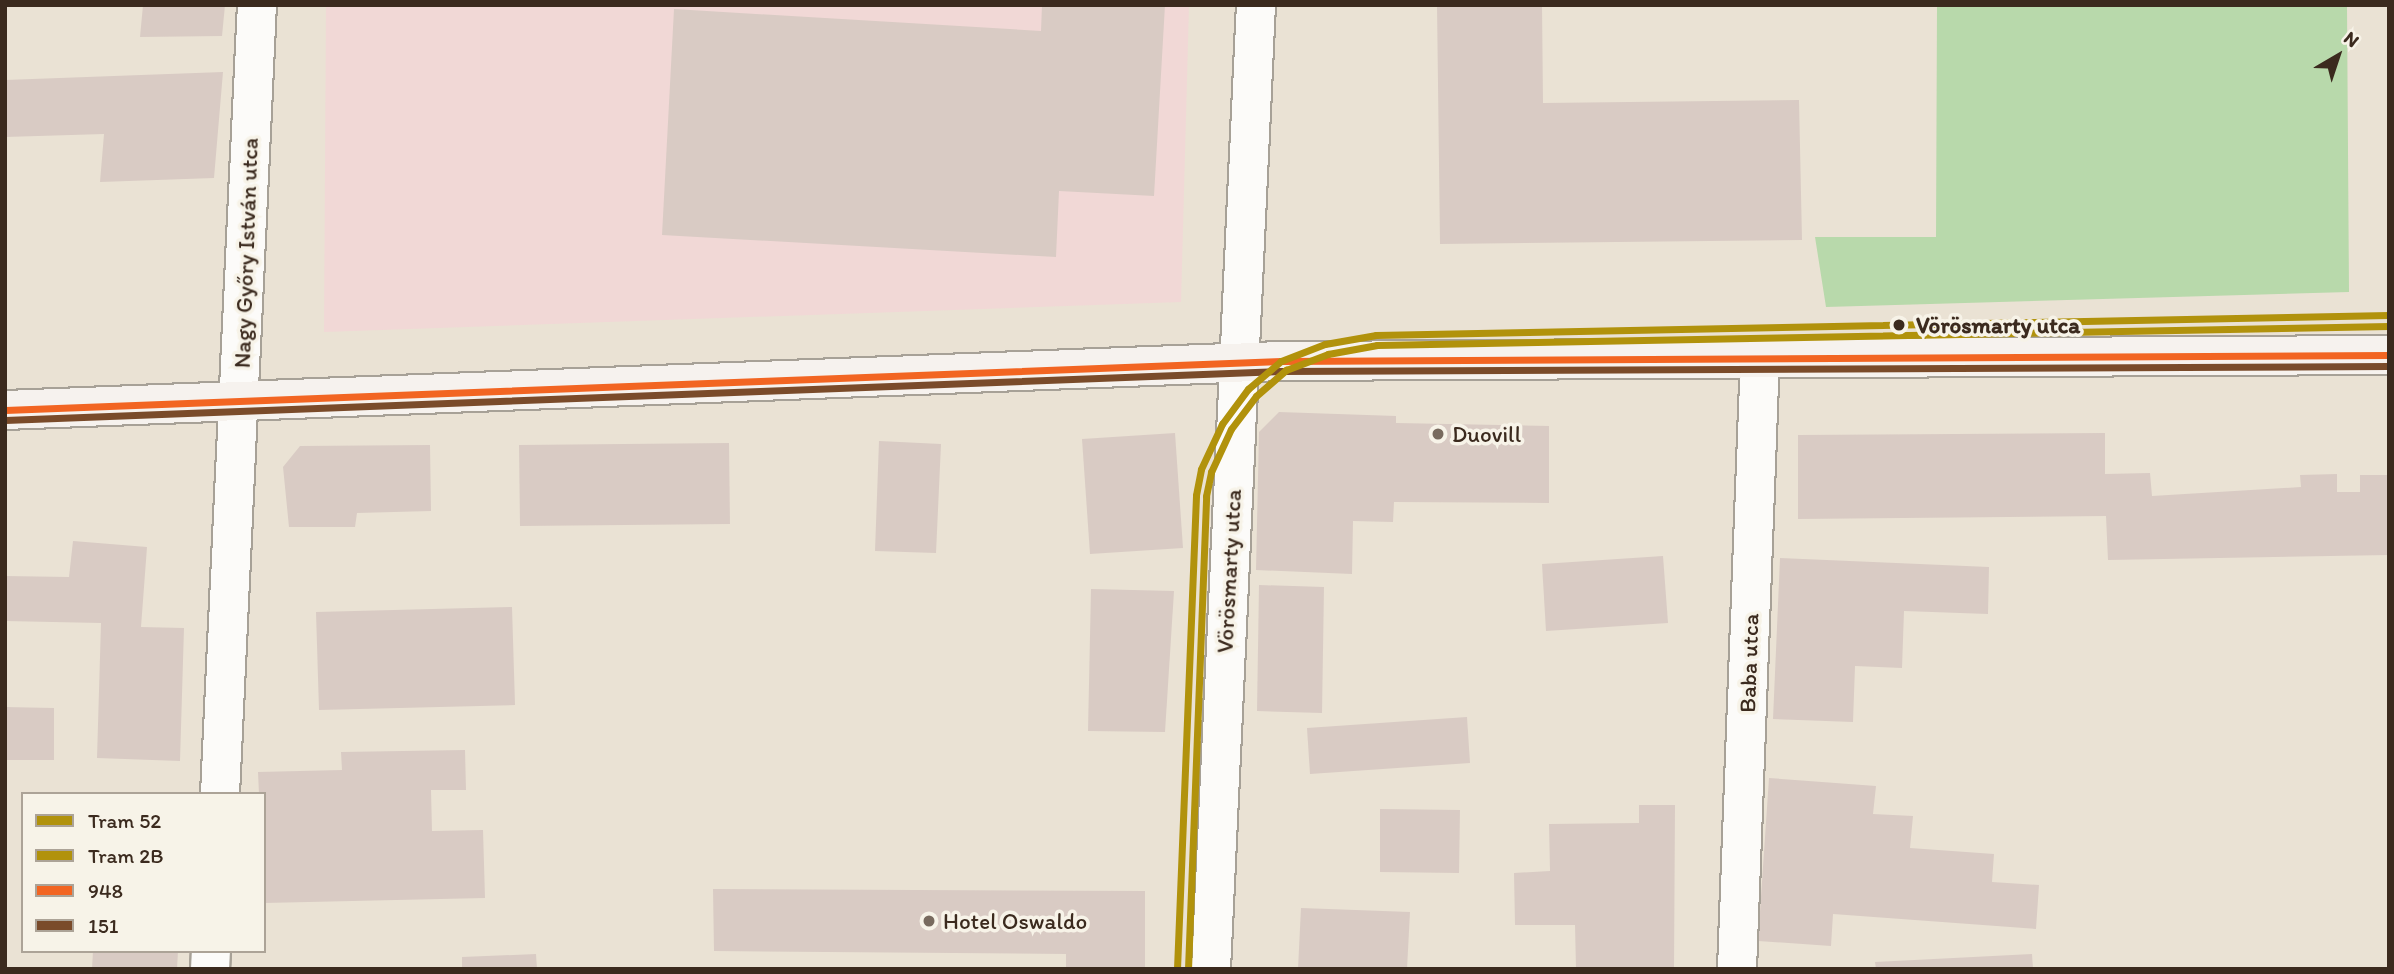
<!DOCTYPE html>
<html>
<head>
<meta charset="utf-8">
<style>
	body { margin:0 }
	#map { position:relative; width:2394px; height:974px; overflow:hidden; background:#eae2d4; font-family:Itim,sans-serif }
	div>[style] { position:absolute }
	.built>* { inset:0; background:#f1d8d6 }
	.green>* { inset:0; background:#b8d9ab }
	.building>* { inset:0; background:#d9cbc4 }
	.roads { filter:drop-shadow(2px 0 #a7a197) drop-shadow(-2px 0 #a7a197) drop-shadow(0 2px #a7a197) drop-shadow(0 -2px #a7a197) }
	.street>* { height:38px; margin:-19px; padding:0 19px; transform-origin:19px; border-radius:19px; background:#fcfbf9 }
	.secondary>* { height:38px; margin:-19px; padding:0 19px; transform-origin:19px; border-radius:19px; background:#f6f2ee }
	.bus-1>* { height:7px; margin:-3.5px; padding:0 3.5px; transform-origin:3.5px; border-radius:3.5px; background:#f26522 }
	.bus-2>* { height:7px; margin:-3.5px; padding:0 3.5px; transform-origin:3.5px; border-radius:3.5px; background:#7a4b2a }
	.tram-1>* { height:7px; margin:-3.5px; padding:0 3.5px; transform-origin:3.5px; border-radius:3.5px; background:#b1920c }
	.tram-2>* { height:7px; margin:-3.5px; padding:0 3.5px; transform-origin:3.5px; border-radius:3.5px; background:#b1920c }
	.dots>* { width:19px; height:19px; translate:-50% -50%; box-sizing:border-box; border:4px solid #f7f3e8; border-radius:50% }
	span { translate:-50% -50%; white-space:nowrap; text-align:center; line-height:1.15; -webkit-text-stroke:7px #f7f3e8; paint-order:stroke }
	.street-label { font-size:23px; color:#3b2a1e }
	.stop-label { font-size:23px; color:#3b2a1e; font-weight:700 }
	.left { translate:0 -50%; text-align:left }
	.poi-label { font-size:23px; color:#3b2a1e }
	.frame { position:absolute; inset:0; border:7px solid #3b2a1e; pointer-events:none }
	.legend { position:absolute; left:21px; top:792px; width:245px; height:161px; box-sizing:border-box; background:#f7f3e8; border:2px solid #aca397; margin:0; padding:9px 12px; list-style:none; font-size:21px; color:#3b2a1e }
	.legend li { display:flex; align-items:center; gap:14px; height:35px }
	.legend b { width:35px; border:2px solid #aca397 }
	.north { position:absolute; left:2303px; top:21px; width:70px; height:70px; -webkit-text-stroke:5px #f7f3e8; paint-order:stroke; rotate:39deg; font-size:19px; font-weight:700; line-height:28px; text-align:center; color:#3b2a1e }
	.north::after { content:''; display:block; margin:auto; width:24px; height:32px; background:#3b2a1e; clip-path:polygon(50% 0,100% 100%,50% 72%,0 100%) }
</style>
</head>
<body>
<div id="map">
	<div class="built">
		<div style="clip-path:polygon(326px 5px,1189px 5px,1181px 302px,324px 332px)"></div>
	</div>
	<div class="green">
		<div style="clip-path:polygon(1937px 5px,2347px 5px,2349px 292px,1826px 307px,1815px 237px,1936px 237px)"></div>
	</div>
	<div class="building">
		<div style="clip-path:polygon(143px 5px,225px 5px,222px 36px,140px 37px)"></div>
		<div style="clip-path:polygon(1042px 5px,1165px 5px,1154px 196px,1059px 191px,1056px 257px,662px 235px,674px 9px,1041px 31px)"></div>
		<div style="clip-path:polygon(1437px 5px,1542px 5px,1543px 103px,1799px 100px,1802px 240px,1440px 244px)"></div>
		<div style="clip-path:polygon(223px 72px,214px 178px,100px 182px,104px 134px,5px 137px,5px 80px)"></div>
		<div style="clip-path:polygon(1279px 412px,1396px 416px,1396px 423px,1549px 426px,1549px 503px,1394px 502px,1393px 522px,1353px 521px,1352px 574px,1256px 570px,1259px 432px)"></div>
		<div style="clip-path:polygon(1175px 433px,1183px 548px,1090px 554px,1082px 439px)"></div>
		<div style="clip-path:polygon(2105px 433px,2105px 474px,2150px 473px,2152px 496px,2301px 487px,2300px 475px,2337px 474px,2337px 492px,2360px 492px,2360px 475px,2389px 475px,2389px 555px,2108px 560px,2106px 516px,1798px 519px,1798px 435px)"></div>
		<div style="clip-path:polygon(879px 441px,941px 444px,936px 553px,875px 551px)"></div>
		<div style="clip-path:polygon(729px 443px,730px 524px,520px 526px,519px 445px)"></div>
		<div style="clip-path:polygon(430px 445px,431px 511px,357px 513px,355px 527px,289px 527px,283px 467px,300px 446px)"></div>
		<div style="clip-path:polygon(73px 541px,147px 547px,141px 627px,184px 628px,180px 761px,97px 758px,101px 623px,5px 621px,5px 576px,69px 577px)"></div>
		<div style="clip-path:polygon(1663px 556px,1668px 623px,1546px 631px,1542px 564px)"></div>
		<div style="clip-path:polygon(1780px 558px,1989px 567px,1988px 614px,1904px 611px,1902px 668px,1855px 666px,1853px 722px,1773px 719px)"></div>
		<div style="clip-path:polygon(1259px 585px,1324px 587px,1322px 713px,1257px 711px)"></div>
		<div style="clip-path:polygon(1091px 589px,1174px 591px,1165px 732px,1088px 731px)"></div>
		<div style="clip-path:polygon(512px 607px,515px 705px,319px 710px,316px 612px)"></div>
		<div style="clip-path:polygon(5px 707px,54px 708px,54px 760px,5px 760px)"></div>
		<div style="clip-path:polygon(1467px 717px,1470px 763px,1310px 774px,1307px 728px)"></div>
		<div style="clip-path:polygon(465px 750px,466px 790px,431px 790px,432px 831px,483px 830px,485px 898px,264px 903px,264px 794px,259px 794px,258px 772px,342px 770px,341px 752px)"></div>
		<div style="clip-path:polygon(1769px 778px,1876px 786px,1873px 814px,1913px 816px,1910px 848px,1994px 854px,1992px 882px,2039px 885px,2036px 929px,1833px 914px,1831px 946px,1758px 941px)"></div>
		<div style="clip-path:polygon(1639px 805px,1675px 805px,1674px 969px,1576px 969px,1575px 925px,1515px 925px,1514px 873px,1550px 871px,1549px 824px,1639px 823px)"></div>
		<div style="clip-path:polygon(1380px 809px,1460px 810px,1459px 873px,1380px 872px)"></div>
		<div style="clip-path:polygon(713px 889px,1145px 891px,1145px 969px,1066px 969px,1066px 954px,714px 951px)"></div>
		<div style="clip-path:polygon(1301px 908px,1410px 912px,1407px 969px,1298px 969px)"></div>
		<div style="clip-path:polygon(93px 951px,178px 951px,177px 969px,92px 969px)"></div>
		<div style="clip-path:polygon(536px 954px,537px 969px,462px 969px,462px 957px)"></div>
		<div style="clip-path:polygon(2032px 954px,2033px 969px,1876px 969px,1875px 962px)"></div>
	</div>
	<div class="roads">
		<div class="street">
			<div style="left:220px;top:794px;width:790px;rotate:-87.32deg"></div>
			<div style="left:210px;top:969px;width:18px;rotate:-87deg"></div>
			<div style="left:1211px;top:969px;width:965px;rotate:-87.33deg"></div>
			<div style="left:1737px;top:969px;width:612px;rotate:-87.85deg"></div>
		</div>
		<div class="secondary">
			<div style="left:5px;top:410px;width:1277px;rotate:-2.2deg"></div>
			<div style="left:1281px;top:361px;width:1108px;rotate:-0.31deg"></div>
		</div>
	</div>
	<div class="bus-1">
		<div style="left:5px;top:410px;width:1277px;rotate:-2.2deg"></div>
		<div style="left:1281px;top:361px;width:1108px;rotate:-0.31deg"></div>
	</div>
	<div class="bus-2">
		<div style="left:5px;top:420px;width:1277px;rotate:-2.2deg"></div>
		<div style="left:1281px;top:371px;width:1108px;rotate:-0.26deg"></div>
	</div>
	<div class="tram-1">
		<div style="left:1177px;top:969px;width:474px;rotate:-87.7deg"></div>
		<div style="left:1196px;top:495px;width:26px;rotate:-79deg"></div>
		<div style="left:1201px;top:469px;width:50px;rotate:-65deg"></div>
		<div style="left:1222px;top:424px;width:44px;rotate:-53.4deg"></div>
		<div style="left:1248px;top:389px;width:43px;rotate:-40.3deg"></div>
		<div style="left:1281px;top:361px;width:47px;rotate:-21.1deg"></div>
		<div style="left:1325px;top:344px;width:52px;rotate:-10deg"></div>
		<div style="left:1376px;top:335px;width:1013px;rotate:-1.13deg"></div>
	</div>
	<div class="tram-2">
		<div style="left:1188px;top:969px;width:473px;rotate:-87.8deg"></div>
		<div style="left:1206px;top:496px;width:25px;rotate:-78deg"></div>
		<div style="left:1211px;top:472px;width:47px;rotate:-65.1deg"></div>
		<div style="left:1231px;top:429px;width:41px;rotate:-52.9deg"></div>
		<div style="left:1256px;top:396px;width:40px;rotate:-41deg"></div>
		<div style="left:1286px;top:370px;width:45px;rotate:-20.9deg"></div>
		<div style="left:1328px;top:354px;width:50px;rotate:-10.4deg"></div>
		<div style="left:1377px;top:345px;width:1012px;rotate:-1.08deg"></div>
	</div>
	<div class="dots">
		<div style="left:1899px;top:325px;background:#3b2a1e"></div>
		<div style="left:1438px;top:434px;background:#786a5e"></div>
		<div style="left:929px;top:921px;background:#786a5e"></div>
	</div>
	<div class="street-label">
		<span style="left:246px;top:253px;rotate:-88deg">Nagy Győry István utca</span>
		<span style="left:1229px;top:571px;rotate:-87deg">Vörösmarty utca</span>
		<span style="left:1749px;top:663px;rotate:-88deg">Baba utca</span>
	</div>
	<div class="stop-label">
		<span class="left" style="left:1916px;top:325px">Vörösmarty utca</span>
	</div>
	<div class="poi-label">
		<span class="left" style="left:1452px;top:434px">Duovill</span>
		<span class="left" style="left:943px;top:921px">Hotel Oswaldo</span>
	</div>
	<div class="frame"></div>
	<ul class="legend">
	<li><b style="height:9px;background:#b1920c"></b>Tram 52</li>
	<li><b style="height:9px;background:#b1920c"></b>Tram 2B</li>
	<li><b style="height:9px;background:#f26522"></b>948</li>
	<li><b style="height:9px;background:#7a4b2a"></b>151</li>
	</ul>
	<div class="north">N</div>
</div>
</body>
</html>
